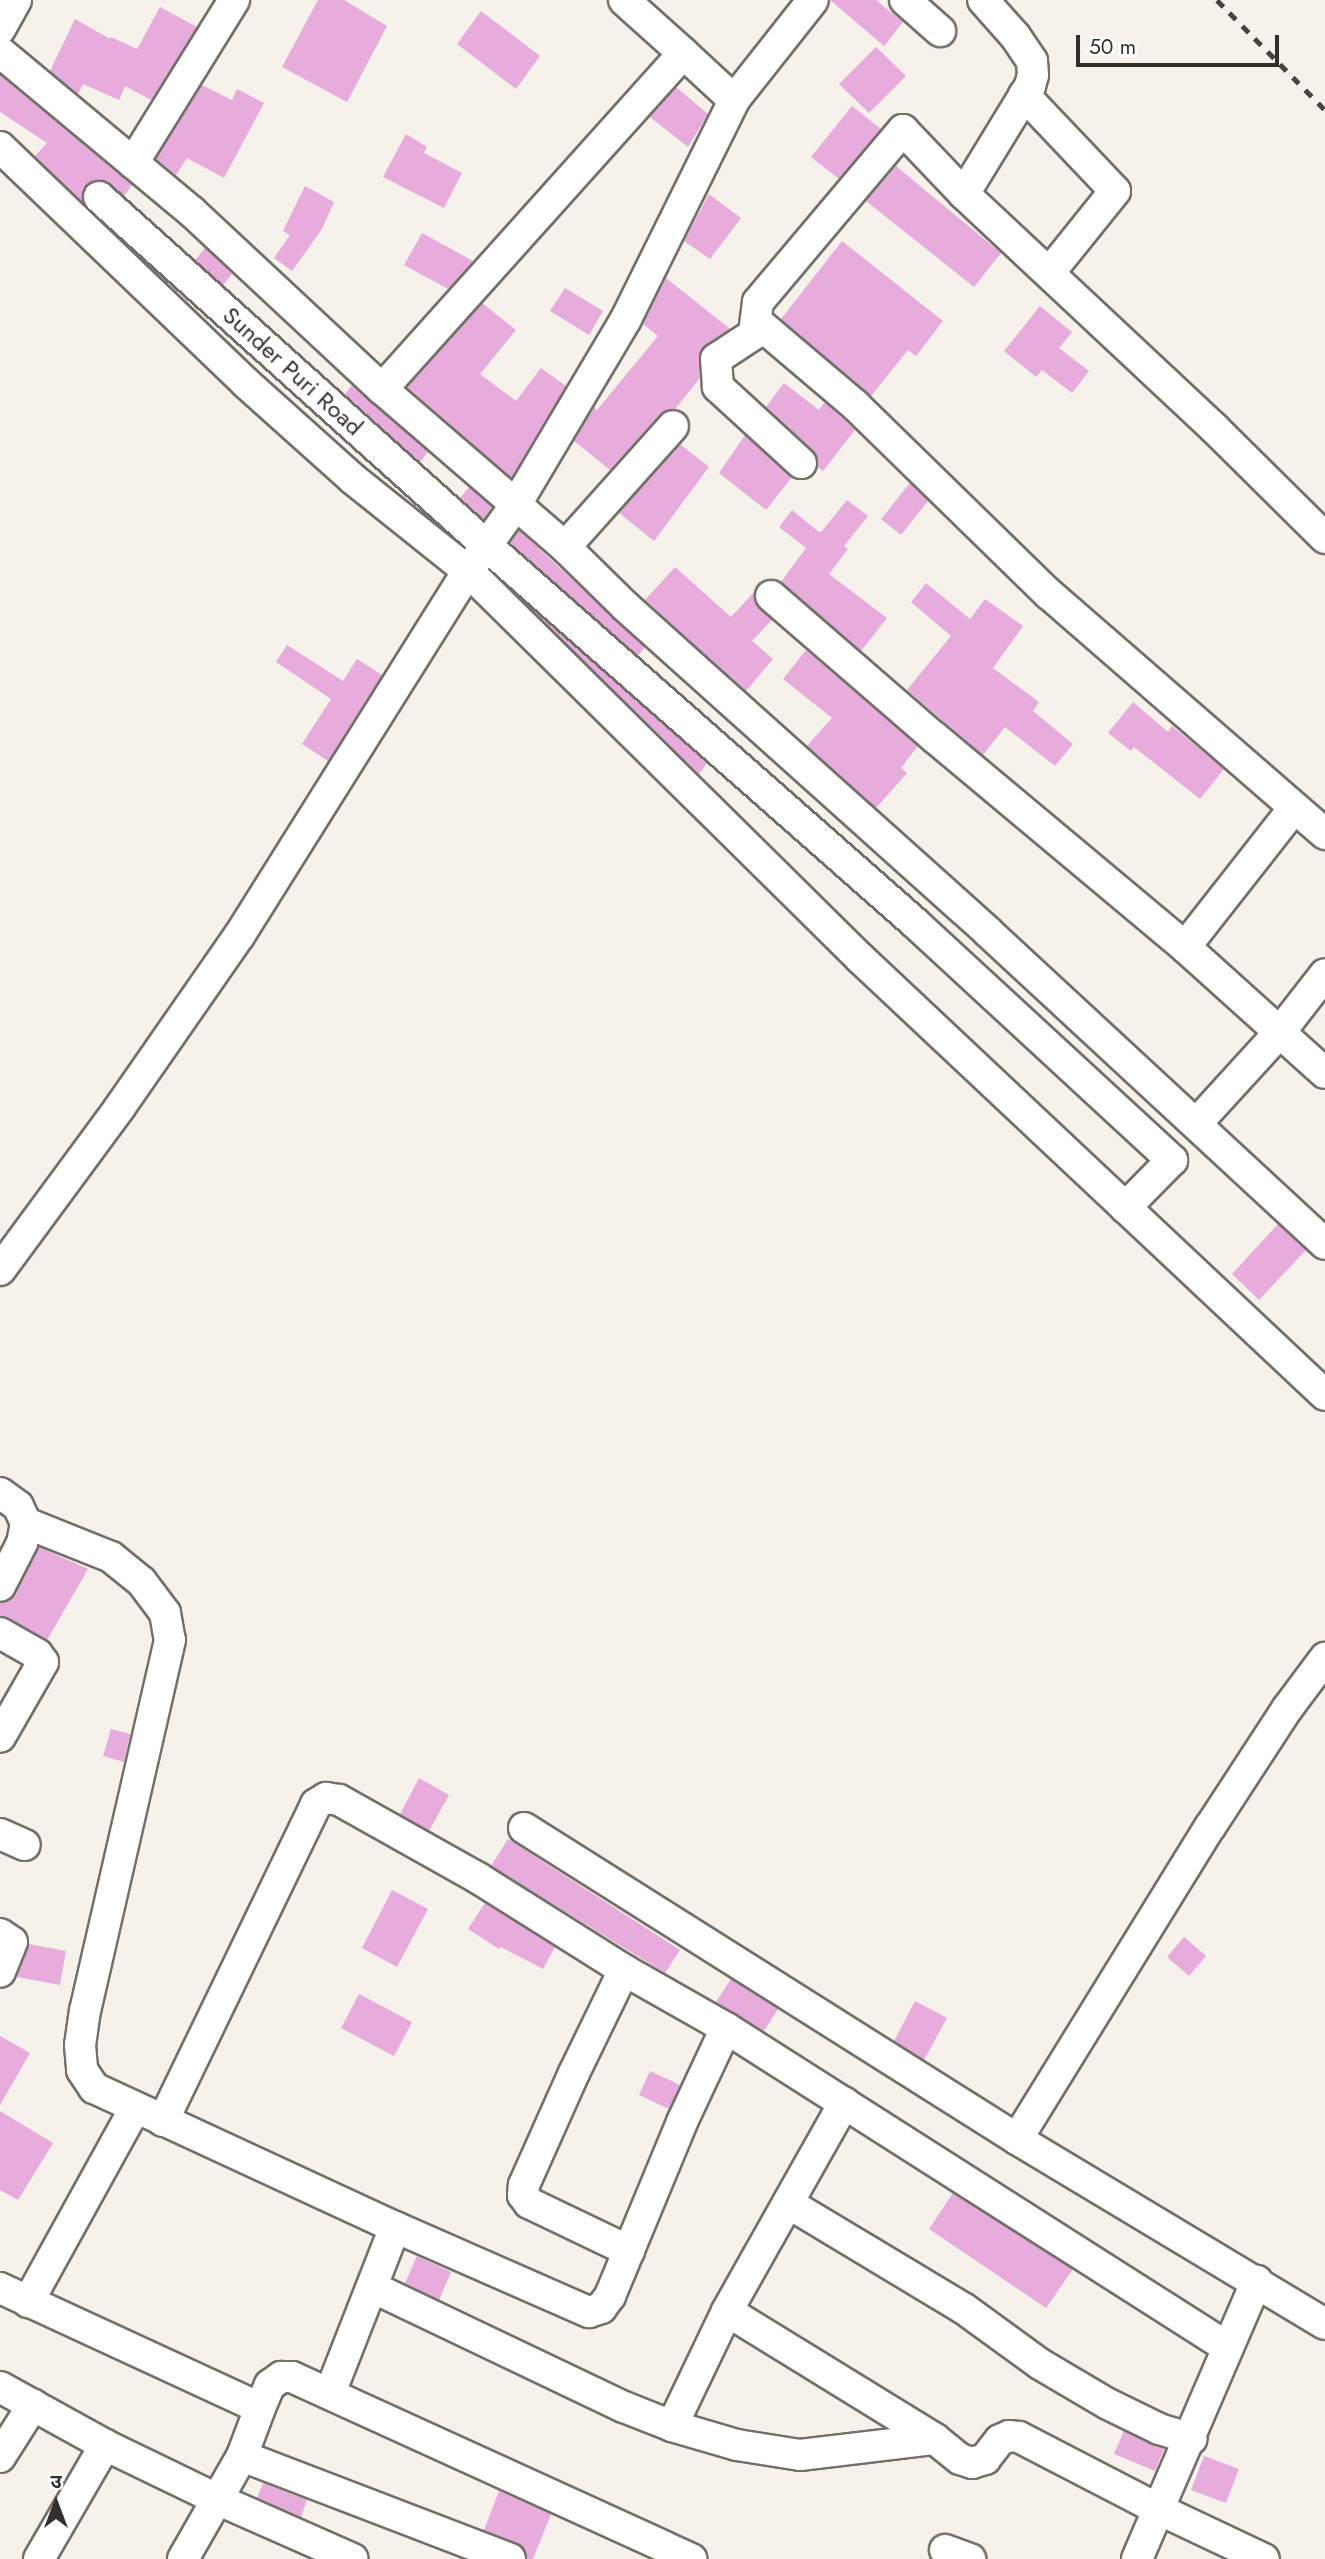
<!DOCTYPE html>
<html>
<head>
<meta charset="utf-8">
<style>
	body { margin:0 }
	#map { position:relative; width:1325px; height:2559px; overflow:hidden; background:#f6f1eb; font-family:Jost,"Noto Sans Devanagari",sans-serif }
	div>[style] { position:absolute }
	.building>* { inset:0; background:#e7acdc }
	.roads { filter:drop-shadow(2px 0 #736f6a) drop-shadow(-2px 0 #736f6a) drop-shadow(0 2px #736f6a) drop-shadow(0 -2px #736f6a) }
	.minor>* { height:30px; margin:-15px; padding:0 15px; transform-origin:15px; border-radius:15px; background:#fff }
	.rail>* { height:5px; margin-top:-2.5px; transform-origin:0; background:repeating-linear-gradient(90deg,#464340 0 9px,transparent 0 18px) }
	span { translate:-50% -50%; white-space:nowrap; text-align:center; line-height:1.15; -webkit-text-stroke:5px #fff; paint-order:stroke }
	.street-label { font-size:24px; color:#32302d }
	.north { position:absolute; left:21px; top:2468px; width:70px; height:70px; -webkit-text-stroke:5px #fff; paint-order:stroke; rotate:0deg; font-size:19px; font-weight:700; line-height:28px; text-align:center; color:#32302d }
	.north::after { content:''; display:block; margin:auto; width:24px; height:32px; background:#32302d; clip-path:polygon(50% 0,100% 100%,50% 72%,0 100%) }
	.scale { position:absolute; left:1076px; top:35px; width:203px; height:32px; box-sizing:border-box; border:4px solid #32302d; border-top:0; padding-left:9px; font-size:21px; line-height:24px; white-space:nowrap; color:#32302d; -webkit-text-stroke:5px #fff; paint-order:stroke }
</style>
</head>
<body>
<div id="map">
	<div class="building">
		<div style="clip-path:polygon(318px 0,344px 0,387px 26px,347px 102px,282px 67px)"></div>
		<div style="clip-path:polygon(830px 0,876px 0,903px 22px,884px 46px)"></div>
		<div style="clip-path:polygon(160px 7px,197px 27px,151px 100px,125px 86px,119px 100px,83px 84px,78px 94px,50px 71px,75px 19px,110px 39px,111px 37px,137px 49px)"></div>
		<div style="clip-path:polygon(481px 11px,540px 56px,516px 89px,457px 44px)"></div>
		<div style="clip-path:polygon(876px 47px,906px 76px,869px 113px,839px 84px)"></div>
		<div style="clip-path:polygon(0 75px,132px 185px,124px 196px,110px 184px,94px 180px,86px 186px,82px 202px,35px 156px,47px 143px,0 112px)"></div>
		<div style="clip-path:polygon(202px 85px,232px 100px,237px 89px,264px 103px,224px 178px,187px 158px,176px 175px,156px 159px)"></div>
		<div style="clip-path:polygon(676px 87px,708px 114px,688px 147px,650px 117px)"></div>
		<div style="clip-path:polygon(852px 106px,881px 129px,839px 179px,811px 157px)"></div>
		<div style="clip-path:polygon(406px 134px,427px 147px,424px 153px,462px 173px,444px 208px,383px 177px)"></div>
		<div style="clip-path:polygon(896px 166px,1001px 253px,974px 287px,866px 201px)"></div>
		<div style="clip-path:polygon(305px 186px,334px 202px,322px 229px,292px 271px,274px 258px,290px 235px,283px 231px)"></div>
		<div style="clip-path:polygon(709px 194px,741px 218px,710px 259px,684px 241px)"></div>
		<div style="clip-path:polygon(422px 233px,473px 261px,448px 289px,404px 265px)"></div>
		<div style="clip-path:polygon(842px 241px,943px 321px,916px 356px,908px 350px,871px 396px,781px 319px)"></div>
		<div style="clip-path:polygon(205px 248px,232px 274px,223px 285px,195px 260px)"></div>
		<div style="clip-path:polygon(666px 278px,730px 329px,701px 351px,700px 378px,675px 409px,660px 414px,610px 470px,574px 441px,594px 407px,597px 410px,658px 336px,643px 324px)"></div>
		<div style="clip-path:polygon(565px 288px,603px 311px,589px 335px,550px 311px)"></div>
		<div style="clip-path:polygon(482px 303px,516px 330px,480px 374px,516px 401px,541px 368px,566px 386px,511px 478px,407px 387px)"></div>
		<div style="clip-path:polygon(1040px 306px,1072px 332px,1059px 348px,1089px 371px,1072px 393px,1042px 370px,1036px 377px,1004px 351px)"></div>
		<div style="clip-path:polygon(784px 383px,819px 410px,825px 402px,855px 430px,823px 471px,818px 467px,813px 450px,766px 407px)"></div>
		<div style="clip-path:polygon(352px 385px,428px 452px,420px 462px,345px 394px)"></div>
		<div style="clip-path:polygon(745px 435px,792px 477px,766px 510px,719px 473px)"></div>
		<div style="clip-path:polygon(680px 444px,709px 467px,654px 541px,619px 513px)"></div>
		<div style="clip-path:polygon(910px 483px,928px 501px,901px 535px,881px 519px)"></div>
		<div style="clip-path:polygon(469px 487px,492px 507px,484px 519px,460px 498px)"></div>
		<div style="clip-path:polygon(847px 500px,868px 516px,844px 546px,848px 549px,829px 574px,887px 618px,861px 651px,781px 582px,806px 548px,779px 527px,792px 510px,819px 532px,822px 531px)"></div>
		<div style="clip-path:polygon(519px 530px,645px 647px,638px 656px,510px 543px)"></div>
		<div style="clip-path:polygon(675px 567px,731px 617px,755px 591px,755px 602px,772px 620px,752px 641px,773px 659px,746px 691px,645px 600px)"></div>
		<div style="clip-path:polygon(926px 583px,970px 619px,985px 599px,1023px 626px,993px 668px,1039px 702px,1033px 711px,1073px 744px,1055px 766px,1005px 727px,983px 755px,907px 690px,951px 636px,911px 602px)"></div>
		<div style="clip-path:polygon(525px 603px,707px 763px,699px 774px)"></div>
		<div style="clip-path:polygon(287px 645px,343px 681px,357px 659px,382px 675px,328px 761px,302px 744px,331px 699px,276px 662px)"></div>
		<div style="clip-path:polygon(806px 650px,918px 746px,901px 768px,907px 773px,876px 808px,807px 746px,832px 718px,783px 679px)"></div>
		<div style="clip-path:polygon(1133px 702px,1168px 732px,1172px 726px,1224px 769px,1200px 799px,1134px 747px,1131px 751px,1108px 733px)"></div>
		<div style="clip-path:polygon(1278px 1224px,1306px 1250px,1259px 1300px,1232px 1274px)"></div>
		<div style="clip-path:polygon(39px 1547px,88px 1569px,47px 1640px,0 1616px,0 1603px,15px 1595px)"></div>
		<div style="clip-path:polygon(111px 1729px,130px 1734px,124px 1762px,103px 1756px)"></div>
		<div style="clip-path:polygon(419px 1778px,449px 1795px,429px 1831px,400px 1814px)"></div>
		<div style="clip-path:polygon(508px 1839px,680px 1950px,665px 1973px,491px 1866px)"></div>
		<div style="clip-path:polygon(392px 1890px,428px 1909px,397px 1967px,362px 1948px)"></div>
		<div style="clip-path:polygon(485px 1903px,555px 1947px,543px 1969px,501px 1947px,499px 1949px,468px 1929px)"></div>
		<div style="clip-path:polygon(1184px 1937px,1206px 1956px,1189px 1976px,1167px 1957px)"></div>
		<div style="clip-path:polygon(29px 1944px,66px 1951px,60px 1985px,17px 1977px)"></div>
		<div style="clip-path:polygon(731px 1979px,778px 2009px,764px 2031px,716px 2002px)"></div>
		<div style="clip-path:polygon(359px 1994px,412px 2022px,394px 2056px,341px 2028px)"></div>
		<div style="clip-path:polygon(915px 2001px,947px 2018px,924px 2060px,894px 2041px)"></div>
		<div style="clip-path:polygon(0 2036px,30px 2053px,0 2105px)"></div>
		<div style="clip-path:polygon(650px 2071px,680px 2085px,669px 2109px,639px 2095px)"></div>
		<div style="clip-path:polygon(0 2111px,53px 2143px,18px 2200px,0 2190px)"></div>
		<div style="clip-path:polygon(953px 2193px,1073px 2269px,1046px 2308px,929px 2229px)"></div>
		<div style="clip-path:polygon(417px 2256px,451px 2272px,439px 2300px,405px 2283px)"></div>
		<div style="clip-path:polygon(1124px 2431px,1164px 2449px,1155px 2471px,1114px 2454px)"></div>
		<div style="clip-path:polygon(1204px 2456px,1239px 2469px,1226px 2503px,1191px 2490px)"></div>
		<div style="clip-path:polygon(263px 2483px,307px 2500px,301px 2517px,257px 2498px)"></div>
		<div style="clip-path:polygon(499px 2491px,551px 2514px,533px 2559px,527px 2559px,524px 2549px,517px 2543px,484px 2530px)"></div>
	</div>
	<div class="roads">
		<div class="minor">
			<div style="left:624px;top:0;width:79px;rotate:41.9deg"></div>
			<div style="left:905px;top:0;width:47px;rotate:41.5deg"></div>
			<div style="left:0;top:29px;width:33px;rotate:-61deg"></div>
			<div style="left:0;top:52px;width:249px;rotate:39.8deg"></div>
			<div style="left:191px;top:211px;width:261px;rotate:43deg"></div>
			<div style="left:382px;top:389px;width:242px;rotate:40.8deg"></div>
			<div style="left:565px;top:547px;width:84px;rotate:44.5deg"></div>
			<div style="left:625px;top:606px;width:488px;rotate:41.9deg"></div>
			<div style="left:988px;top:932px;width:459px;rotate:42.8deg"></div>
			<div style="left:1024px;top:95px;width:132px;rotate:46.5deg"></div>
			<div style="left:1115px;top:191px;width:105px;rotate:128.8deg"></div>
			<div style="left:0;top:147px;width:341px;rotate:43.8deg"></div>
			<div style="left:246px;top:383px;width:144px;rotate:41.9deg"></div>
			<div style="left:353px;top:479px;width:147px;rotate:38.7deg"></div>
			<div style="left:468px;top:571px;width:551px;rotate:44.63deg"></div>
			<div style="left:860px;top:958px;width:638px;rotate:43.22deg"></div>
			<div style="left:133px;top:163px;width:192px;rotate:-58.2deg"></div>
			<div style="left:964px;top:194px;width:127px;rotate:-58.6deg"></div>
			<div style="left:1030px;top:86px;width:11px;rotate:-75deg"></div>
			<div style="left:1033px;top:75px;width:14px;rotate:-94deg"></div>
			<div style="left:1032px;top:61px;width:30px;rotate:-124deg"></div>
			<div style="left:1015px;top:36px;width:48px;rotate:-131.6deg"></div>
			<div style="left:99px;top:197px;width:520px;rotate:41.96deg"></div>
			<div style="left:486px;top:545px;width:572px;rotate:41.38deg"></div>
			<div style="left:915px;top:923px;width:350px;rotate:42.7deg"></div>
			<div style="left:1172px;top:1160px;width:67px;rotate:134.4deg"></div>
			<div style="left:756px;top:321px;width:130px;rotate:40.3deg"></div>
			<div style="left:855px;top:405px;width:271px;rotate:44.3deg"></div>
			<div style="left:1049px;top:594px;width:366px;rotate:41deg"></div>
			<div style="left:382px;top:389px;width:451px;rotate:-48.1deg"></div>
			<div style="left:683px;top:53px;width:69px;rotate:42.7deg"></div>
			<div style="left:801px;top:463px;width:113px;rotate:-137.5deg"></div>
			<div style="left:718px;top:387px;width:28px;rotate:-94deg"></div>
			<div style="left:716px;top:359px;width:45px;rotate:-33.3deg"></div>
			<div style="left:754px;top:334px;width:32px;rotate:-83deg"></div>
			<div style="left:758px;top:302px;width:225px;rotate:-49.9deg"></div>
			<div style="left:903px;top:130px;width:88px;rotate:46.4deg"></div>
			<div style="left:964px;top:194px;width:344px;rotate:43.1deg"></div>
			<div style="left:1215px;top:429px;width:155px;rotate:44.7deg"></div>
			<div style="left:565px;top:547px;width:162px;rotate:-48.2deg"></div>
			<div style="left:771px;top:596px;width:216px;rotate:40.9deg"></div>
			<div style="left:934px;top:737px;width:327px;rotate:39.9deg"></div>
			<div style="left:1185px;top:947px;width:188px;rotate:42deg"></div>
			<div style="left:1185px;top:947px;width:177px;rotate:-51.9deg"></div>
			<div style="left:1196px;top:1124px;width:125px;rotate:-47.6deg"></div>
			<div style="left:1280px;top:1032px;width:73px;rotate:-52.2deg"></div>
			<div style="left:0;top:1270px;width:202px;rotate:-53.6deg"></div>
			<div style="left:120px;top:1107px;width:208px;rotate:-55.2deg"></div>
			<div style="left:239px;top:936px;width:431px;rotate:-57.9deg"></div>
			<div style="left:468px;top:571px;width:80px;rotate:-54.1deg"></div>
			<div style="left:515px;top:506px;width:217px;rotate:-59.3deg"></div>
			<div style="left:626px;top:319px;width:244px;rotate:-63.7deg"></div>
			<div style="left:734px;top:100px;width:127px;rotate:-51.7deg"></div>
			<div style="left:0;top:1493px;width:22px;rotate:36deg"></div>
			<div style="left:18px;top:1506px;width:19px;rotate:65deg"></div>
			<div style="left:26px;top:1523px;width:20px;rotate:101deg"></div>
			<div style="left:22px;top:1543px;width:48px;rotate:117.1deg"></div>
			<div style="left:26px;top:1523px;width:92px;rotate:21.8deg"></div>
			<div style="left:111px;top:1557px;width:38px;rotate:39deg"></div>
			<div style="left:141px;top:1581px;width:40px;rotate:53deg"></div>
			<div style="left:165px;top:1613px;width:27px;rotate:80deg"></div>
			<div style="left:170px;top:1640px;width:380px;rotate:102.9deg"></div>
			<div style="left:85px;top:2010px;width:35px;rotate:98deg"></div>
			<div style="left:80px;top:2045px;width:25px;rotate:85deg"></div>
			<div style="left:82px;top:2070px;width:22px;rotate:56deg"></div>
			<div style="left:94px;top:2088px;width:332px;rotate:24.8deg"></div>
			<div style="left:395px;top:2227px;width:212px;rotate:23.7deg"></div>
			<div style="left:589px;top:2312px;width:13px;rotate:-18deg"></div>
			<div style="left:601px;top:2308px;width:15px;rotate:-53deg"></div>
			<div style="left:610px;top:2296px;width:188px;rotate:-67.5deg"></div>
			<div style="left:682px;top:2122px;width:104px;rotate:-64.9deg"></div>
			<div style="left:0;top:1633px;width:43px;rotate:29.6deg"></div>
			<div style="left:37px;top:1654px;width:10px;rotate:53deg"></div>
			<div style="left:43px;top:1662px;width:86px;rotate:119.8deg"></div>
			<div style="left:524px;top:1828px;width:583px;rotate:32.25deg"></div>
			<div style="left:1017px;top:2139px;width:359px;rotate:31deg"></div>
			<div style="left:0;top:1834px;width:27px;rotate:24deg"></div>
			<div style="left:0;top:1934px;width:14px;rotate:34deg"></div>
			<div style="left:12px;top:1942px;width:32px;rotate:112deg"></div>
			<div style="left:624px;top:1970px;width:114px;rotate:115.9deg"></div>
			<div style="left:574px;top:2073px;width:123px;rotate:114.1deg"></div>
			<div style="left:524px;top:2185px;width:10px;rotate:96deg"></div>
			<div style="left:523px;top:2195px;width:10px;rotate:53deg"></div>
			<div style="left:529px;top:2203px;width:111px;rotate:25.6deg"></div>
			<div style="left:163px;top:2121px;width:352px;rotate:-64.2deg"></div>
			<div style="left:316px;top:1804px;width:12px;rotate:-31deg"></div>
			<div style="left:326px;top:1798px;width:13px;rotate:9deg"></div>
			<div style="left:339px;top:1800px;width:159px;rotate:29.3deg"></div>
			<div style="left:478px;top:1878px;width:173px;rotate:32.2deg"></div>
			<div style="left:624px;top:1970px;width:117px;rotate:29.6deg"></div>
			<div style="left:726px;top:2028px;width:594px;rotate:32.49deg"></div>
			<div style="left:1017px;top:2139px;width:367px;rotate:-58.3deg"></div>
			<div style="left:1210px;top:1827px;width:141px;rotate:-56.9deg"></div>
			<div style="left:1287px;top:1709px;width:64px;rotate:-53.3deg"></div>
			<div style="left:788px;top:2203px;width:204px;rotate:31deg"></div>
			<div style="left:963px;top:2308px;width:95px;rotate:36deg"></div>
			<div style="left:1040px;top:2364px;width:79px;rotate:30.5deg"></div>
			<div style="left:1108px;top:2404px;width:57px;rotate:26.1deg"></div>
			<div style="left:1159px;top:2429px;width:34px;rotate:17deg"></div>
			<div style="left:372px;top:2287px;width:279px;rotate:25.5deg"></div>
			<div style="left:624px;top:2407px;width:52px;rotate:21.6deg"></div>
			<div style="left:672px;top:2426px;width:68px;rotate:16.3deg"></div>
			<div style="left:737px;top:2445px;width:64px;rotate:9deg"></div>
			<div style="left:800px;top:2455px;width:136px;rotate:-6.8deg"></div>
			<div style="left:935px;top:2439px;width:32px;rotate:39deg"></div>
			<div style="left:960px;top:2459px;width:13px;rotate:18deg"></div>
			<div style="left:972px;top:2463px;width:14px;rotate:-17deg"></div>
			<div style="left:985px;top:2459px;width:24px;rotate:-52deg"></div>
			<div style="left:1000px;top:2440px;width:10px;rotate:-24deg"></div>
			<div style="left:1009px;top:2436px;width:10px;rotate:6deg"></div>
			<div style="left:1019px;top:2437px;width:157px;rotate:27.4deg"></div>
			<div style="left:1158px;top:2509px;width:117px;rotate:25.3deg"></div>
			<div style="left:0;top:2288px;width:286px;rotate:24.8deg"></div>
			<div style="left:260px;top:2408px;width:25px;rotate:-67deg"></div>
			<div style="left:270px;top:2385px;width:14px;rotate:-36deg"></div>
			<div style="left:281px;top:2377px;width:11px"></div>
			<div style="left:292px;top:2377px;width:439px;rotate:24.5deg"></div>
			<div style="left:28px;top:2302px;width:222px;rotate:-61.1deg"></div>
			<div style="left:727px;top:2311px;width:244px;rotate:31.6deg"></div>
			<div style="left:0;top:2387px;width:120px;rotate:28.9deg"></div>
			<div style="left:105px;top:2445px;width:127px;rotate:25.8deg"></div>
			<div style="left:219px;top:2500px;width:146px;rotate:23.8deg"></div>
			<div style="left:330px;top:2393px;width:178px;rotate:-68.6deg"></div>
			<div style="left:672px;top:2426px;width:127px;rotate:-64.4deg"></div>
			<div style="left:727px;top:2311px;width:239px;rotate:-60.6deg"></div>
			<div style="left:242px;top:2456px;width:287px;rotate:21deg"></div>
			<div style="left:0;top:2457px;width:62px;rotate:-57.6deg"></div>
			<div style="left:945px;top:2550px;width:27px;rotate:20deg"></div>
			<div style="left:39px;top:2559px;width:132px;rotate:-59.9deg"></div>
			<div style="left:183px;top:2559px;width:119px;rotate:-60.2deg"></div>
			<div style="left:242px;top:2456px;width:51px;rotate:-69.4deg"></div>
			<div style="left:1137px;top:2559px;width:303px;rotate:-66.7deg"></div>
		</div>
	</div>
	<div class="rail">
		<div style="left:1217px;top:0;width:154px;rotate:45.5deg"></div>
	</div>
	<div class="street-label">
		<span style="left:293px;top:371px;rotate:42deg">Sunder Puri Road</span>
	</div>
	<div class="north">उ</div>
	<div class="scale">50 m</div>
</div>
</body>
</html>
